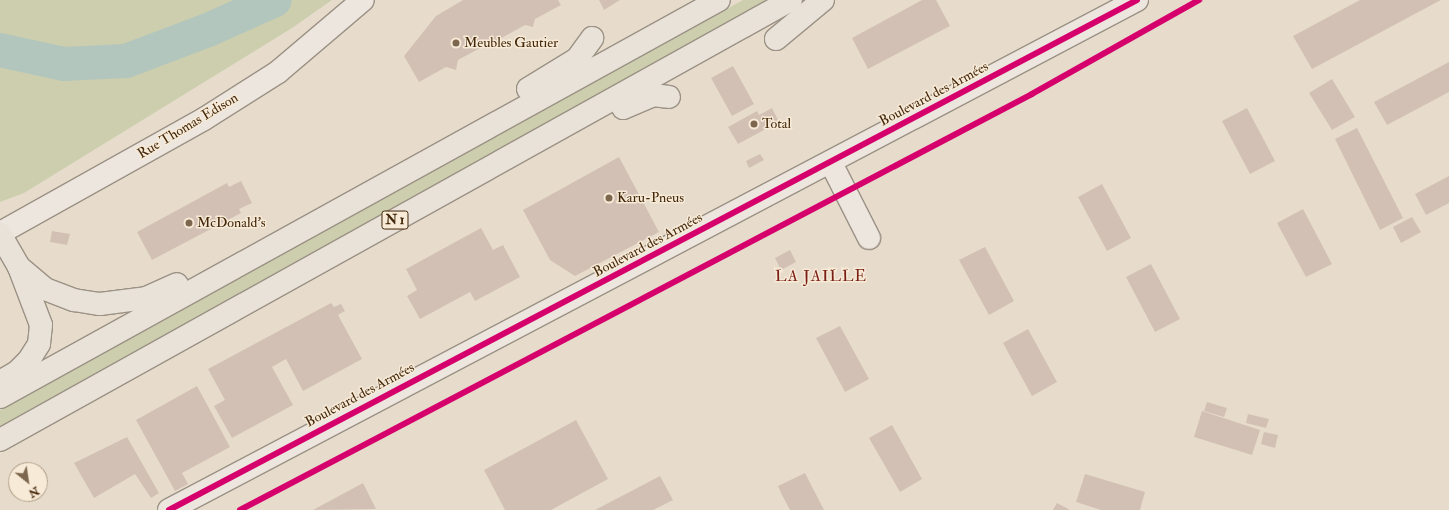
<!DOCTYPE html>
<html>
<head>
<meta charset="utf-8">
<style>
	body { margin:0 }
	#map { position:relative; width:1449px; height:510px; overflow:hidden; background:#e7dccc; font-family:"IM FELL Double Pica",serif }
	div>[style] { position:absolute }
	.green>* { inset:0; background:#ccceae }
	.river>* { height:34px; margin:-17px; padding:0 17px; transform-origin:17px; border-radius:17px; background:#b2c6bd }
	.building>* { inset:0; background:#d2c0b4 }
	.roads { filter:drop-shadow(1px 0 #9b9184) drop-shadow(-1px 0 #9b9184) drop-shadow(0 1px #9b9184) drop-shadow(0 -1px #9b9184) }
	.minor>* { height:22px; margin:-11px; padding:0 11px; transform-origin:11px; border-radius:11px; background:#ece6de }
	.highway>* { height:22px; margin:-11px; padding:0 11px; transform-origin:11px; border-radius:11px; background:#e8e2d9 }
	.cycleway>* { height:6px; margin:-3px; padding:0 3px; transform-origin:3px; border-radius:3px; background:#d6006c }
	.dots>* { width:11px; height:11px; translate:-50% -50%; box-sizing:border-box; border:2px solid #f7ead7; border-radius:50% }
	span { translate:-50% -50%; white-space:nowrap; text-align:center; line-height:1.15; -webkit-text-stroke:3px #f7ead7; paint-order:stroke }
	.shield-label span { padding:1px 3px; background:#f7ead7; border:1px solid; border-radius:3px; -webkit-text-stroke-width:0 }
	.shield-label { font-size:13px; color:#422609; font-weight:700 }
	.poi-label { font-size:14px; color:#422609 }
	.left { translate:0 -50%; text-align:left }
	.street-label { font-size:14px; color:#422609 }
	.quarter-label { font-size:16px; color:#7a1f14; letter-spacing:1px }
	.north { position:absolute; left:8px; top:462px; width:40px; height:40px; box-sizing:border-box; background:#f7ead7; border:1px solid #af9c85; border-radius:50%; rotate:150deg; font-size:11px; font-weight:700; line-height:16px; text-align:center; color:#422609 }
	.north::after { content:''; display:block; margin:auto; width:14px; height:18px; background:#7c664d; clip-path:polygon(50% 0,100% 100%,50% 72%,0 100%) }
</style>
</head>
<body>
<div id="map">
	<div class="green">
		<div style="clip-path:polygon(0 0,332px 0,292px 28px,24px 193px,0 202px)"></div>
		<div style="clip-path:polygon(743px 0,770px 0,0 426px,0 410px)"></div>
	</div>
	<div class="river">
		<div style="left:0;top:50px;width:66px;rotate:12.3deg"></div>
		<div style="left:64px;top:64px;width:62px;rotate:-2.8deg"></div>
		<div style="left:126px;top:61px;width:88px;rotate:-20.7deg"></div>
		<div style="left:208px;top:30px;width:73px;rotate:-24.1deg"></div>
	</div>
	<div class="building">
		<div style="clip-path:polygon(463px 0,558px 0,561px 5px,535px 19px,533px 27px,525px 25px,498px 40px,494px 49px,484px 46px,458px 60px,456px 70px,446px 67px,419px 82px,404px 56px,436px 16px)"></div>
		<div style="clip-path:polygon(599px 0,620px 0,604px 10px)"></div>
		<div style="clip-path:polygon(922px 0,936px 0,950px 26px,868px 69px,852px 38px)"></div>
		<div style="clip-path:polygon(1360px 0,1441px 0,1312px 69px,1293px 36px)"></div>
		<div style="clip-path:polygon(1449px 62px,1449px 92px,1387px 125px,1374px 102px)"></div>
		<div style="clip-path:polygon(733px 66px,754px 104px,732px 116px,711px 78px)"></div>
		<div style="clip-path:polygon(1332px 79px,1355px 117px,1332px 130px,1309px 93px)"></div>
		<div style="clip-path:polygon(772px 108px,779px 122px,738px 144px,728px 127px,757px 111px,759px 115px)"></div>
		<div style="clip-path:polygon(1247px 108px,1275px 161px,1250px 174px,1222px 121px)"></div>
		<div style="clip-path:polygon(1357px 128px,1403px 218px,1380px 230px,1335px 139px)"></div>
		<div style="clip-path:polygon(760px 154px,764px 160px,749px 168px,746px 161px)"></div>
		<div style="clip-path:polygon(619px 157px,659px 232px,575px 276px,550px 260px,523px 210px)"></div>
		<div style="clip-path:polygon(1449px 176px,1449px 203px,1426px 215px,1415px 194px)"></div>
		<div style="clip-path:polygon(241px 181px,252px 203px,239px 209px,241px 213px,152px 260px,137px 232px,227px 183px,229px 187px)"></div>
		<div style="clip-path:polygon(1102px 184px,1131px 238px,1107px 251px,1078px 197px)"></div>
		<div style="clip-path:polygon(1303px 209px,1332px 264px,1306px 277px,1277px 223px)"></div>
		<div style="clip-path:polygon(1412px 217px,1421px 232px,1401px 243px,1393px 227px)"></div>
		<div style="clip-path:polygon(481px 228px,493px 250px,503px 245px,520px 277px,475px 301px,470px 292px,420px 319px,407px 296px,417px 290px,406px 269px)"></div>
		<div style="clip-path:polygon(52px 231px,70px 234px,67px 245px,50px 242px)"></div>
		<div style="clip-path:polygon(985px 247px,1014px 301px,989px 315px,959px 260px)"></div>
		<div style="clip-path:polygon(790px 250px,796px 262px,781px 270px,775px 258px)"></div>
		<div style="clip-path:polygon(1151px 264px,1180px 319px,1155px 332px,1126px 277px)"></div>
		<div style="clip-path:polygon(331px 303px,334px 307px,341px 304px,345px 311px,338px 315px,362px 359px,303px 391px,286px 359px,272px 367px,293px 405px,232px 438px,214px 406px,225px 400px,208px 369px)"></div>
		<div style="clip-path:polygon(840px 326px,869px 379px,845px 392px,816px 338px)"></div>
		<div style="clip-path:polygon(1028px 329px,1057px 382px,1032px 396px,1003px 343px)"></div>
		<div style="clip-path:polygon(197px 386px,230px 447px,182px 473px,188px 484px,175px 491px,136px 420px)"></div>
		<div style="clip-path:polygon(1207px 402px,1227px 408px,1224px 417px,1204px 411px)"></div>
		<div style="clip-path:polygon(1202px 411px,1260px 430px,1252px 455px,1194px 437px)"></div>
		<div style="clip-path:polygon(1248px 414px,1269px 419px,1266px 428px,1246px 423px)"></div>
		<div style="clip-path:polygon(576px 420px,608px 479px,551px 510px,505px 510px,484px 470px)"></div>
		<div style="clip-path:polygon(892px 425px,922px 479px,900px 492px,869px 438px)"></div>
		<div style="clip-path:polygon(1264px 432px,1278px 435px,1275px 448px,1261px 444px)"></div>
		<div style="clip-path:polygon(127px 437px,159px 493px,151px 498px,135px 474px,94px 498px,74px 463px)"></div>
		<div style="clip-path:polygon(805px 473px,823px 508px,824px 510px,790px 510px,782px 495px,778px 486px)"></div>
		<div style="clip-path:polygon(1085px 474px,1145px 492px,1140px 510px,1101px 510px,1076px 502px)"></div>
		<div style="clip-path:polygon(660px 476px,673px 500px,653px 510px,595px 510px)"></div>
		<div style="clip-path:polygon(363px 483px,376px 509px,313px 510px)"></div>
		<div style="clip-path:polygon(1057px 503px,1070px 510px,1053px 510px)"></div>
	</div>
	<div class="roads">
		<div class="minor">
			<div style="left:831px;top:163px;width:84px;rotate:63.1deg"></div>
			<div style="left:0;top:233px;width:234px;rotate:-29.2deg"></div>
			<div style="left:204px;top:119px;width:88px;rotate:-32.4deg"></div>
			<div style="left:278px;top:72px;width:111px;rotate:-40.3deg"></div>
			<div style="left:169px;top:510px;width:1094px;rotate:-27.78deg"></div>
		</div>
		<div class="highway">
			<div style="left:776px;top:39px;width:61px;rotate:-39.7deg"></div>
			<div style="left:528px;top:89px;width:57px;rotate:-31.5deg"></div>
			<div style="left:577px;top:59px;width:26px;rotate:-54deg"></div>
			<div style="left:623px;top:108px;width:33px;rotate:-23deg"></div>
			<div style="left:653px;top:95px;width:16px;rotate:7deg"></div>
			<div style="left:0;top:234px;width:38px;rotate:60deg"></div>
			<div style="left:19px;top:267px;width:62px;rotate:69.2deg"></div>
			<div style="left:41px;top:325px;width:19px;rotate:96deg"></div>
			<div style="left:39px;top:344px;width:19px;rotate:122deg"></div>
			<div style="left:29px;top:360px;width:17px;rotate:135deg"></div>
			<div style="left:17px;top:372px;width:20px;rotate:150deg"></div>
			<div style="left:19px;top:267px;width:34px;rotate:40deg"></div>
			<div style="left:45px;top:289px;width:31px;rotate:21deg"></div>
			<div style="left:74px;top:300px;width:26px;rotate:9deg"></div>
			<div style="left:100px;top:304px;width:46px;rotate:-7.4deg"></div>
			<div style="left:146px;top:298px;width:34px;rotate:-24deg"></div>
			<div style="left:0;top:397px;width:821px;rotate:-28.91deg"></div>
			<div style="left:0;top:440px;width:905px;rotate:-29.09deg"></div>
		</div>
	</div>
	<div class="cycleway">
		<div style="left:169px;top:510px;width:1094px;rotate:-27.78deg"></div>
		<div style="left:240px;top:510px;width:895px;rotate:-27.71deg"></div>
		<div style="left:1032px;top:94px;width:192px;rotate:-29.4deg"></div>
	</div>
	<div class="dots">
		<div style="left:456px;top:43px;background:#7c664d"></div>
		<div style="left:754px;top:124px;background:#7c664d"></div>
		<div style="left:609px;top:198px;background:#7c664d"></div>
		<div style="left:189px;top:223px;background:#7c664d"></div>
	</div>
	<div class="shield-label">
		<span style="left:395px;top:220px">N 1</span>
	</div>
	<div class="poi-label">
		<span class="left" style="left:464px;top:43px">Meubles Gautier</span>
		<span class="left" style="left:762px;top:124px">Total</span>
		<span class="left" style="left:617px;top:198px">Karu-Pneus</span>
		<span class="left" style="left:197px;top:223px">McDonald's</span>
	</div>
	<div class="street-label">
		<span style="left:934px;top:94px;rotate:-28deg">Boulevard des Armées</span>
		<span style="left:188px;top:126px;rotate:-31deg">Rue Thomas Edison</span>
		<span style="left:648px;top:245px;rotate:-28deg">Boulevard des Armées</span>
		<span style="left:360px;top:395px;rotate:-28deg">Boulevard des Armées</span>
	</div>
	<div class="quarter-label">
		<span style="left:821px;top:276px">LA JAILLE</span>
	</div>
	<div class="north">N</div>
</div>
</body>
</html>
